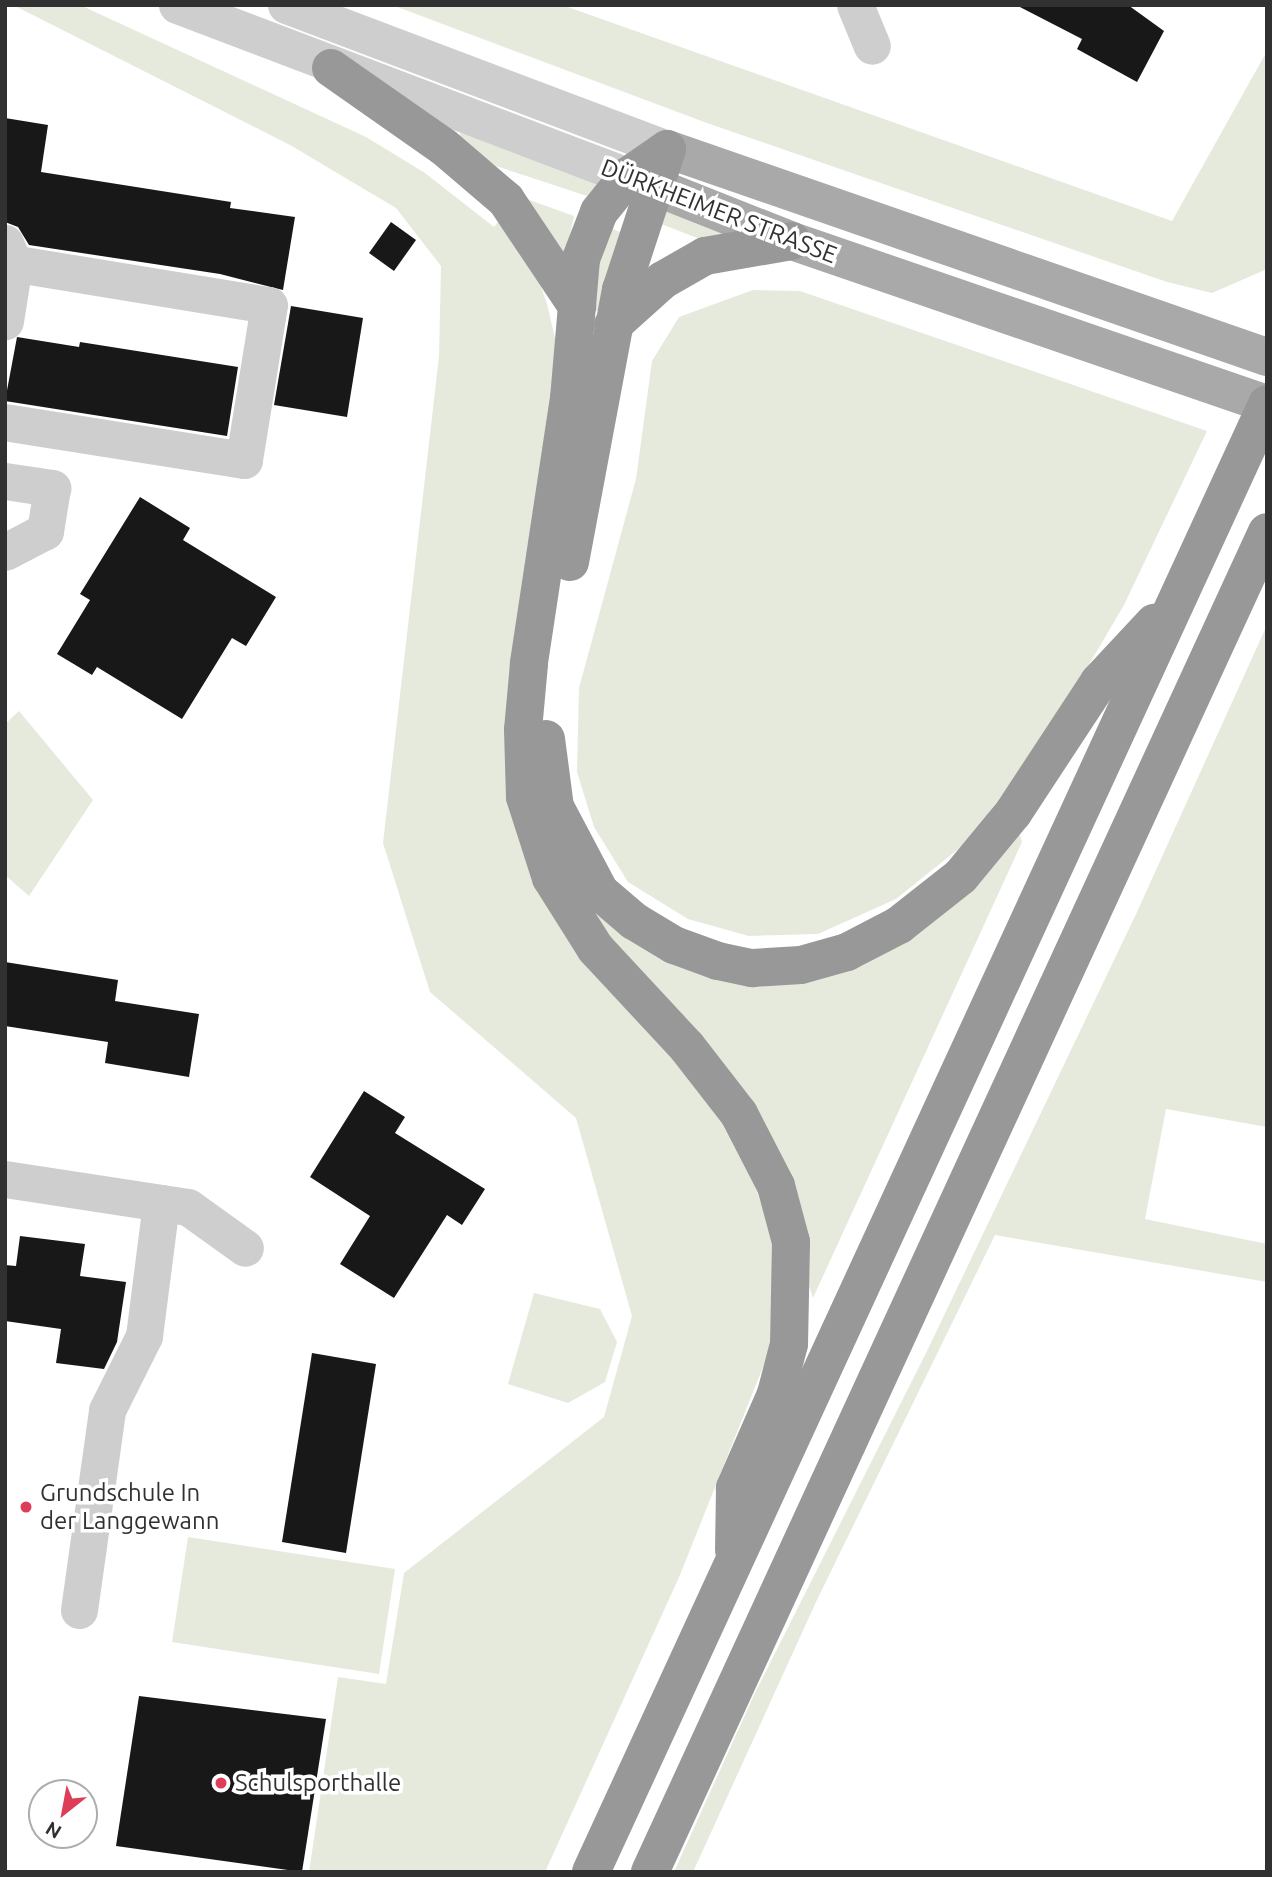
<!DOCTYPE html>
<html>
<head>
<meta charset="utf-8">
<style>
	body { margin:0 }
	#map { position:relative; width:1272px; height:1877px; overflow:hidden; background:#fff; font-family:Ubuntu,sans-serif }
	div>[style] { position:absolute }
	.green>* { inset:0; background:#e5eadd }
	.building>* { inset:0; background:#181818 }
	.minor>* { height:37px; margin:-18.5px; padding:0 18.5px; transform-origin:18.5px; border-radius:18.5px; background:#cecece }
	.major>* { height:38px; margin:-19px; padding:0 19px; transform-origin:19px; border-radius:19px; background:#a9a9a9 }
	.highway>* { height:38px; margin:-19px; padding:0 19px; transform-origin:19px; border-radius:19px; background:#989898 }
	.dots>* { width:19px; height:19px; translate:-50% -50%; box-sizing:border-box; border:4px solid #fff; border-radius:50% }
	span { translate:-50% -50%; white-space:nowrap; text-align:center; line-height:1.15; -webkit-text-stroke:7px #fff; paint-order:stroke }
	.street-label { font-size:24px; color:#313131 }
	.poi-label { font-size:24px; color:#313131 }
	.left { translate:0 -50%; text-align:left }
	.frame { position:absolute; inset:0; border:7px solid #313131; pointer-events:none }
	.north { position:absolute; left:28px; top:1779px; width:70px; height:70px; box-sizing:border-box; background:#fff; border:2px solid #adadad; border-radius:50%; rotate:211deg; font-size:19px; font-weight:700; line-height:28px; text-align:center; color:#313131 }
	.north::after { content:''; display:block; margin:auto; width:24px; height:32px; background:#de3d58; clip-path:polygon(50% 0,100% 100%,50% 72%,0 100%) }
</style>
</head>
<body>
<div id="map">
	<div class="green">
		<div style="clip-path:polygon(13px 5px,80px 5px,366px 137px,425px 173px,494px 227px,503px 216px,535px 269px,547px 304px,558px 351px,515px 812px,716px 1107px,751px 1174px,774px 1241px,779px 1327px,680px 1575px,545px 1872px,309px 1872px,338px 1677px,386px 1684px,404px 1573px,604px 1417px,632px 1316px,576px 1118px,430px 992px,383px 843px,439px 356px,441px 266px,396px 208px,290px 145px)"></div>
		<div style="clip-path:polygon(392px 5px,562px 5px,1172px 221px,1267px 51px,1267px 269px,1212px 293px,1167px 282px,707px 123px)"></div>
		<div style="clip-path:polygon(463px 129px,601px 183px,587px 196px,496px 166px,457px 138px)"></div>
		<div style="clip-path:polygon(524px 198px,574px 216px,566px 254px,561px 254px)"></div>
		<div style="clip-path:polygon(661px 209px,732px 233px,705px 241px,656px 222px)"></div>
		<div style="clip-path:polygon(607px 227px,626px 234px,601px 312px,593px 310px,596px 260px)"></div>
		<div style="clip-path:polygon(753px 290px,800px 291px,1207px 431px,1124px 605px,1050px 731px,967px 842px,896px 899px,818px 934px,749px 936px,688px 919px,628px 882px,594px 827px,577px 772px,579px 688px,636px 479px,652px 361px,679px 317px)"></div>
		<div style="clip-path:polygon(1267px 625px,1267px 1127px,1166px 1109px,1145px 1219px,1267px 1244px,1267px 1282px,995px 1235px,816px 1602px,693px 1872px,674px 1872px,754px 1695px,927px 1351px,1137px 912px)"></div>
		<div style="clip-path:polygon(19px 711px,93px 800px,29px 896px,5px 875px,5px 724px)"></div>
		<div style="clip-path:polygon(1013px 813px,1022px 842px,813px 1298px,776px 1186px,595px 948px,600px 892px,718px 961px,847px 952px)"></div>
		<div style="clip-path:polygon(534px 1293px,600px 1309px,617px 1342px,605px 1382px,568px 1403px,508px 1384px)"></div>
		<div style="clip-path:polygon(188px 1537px,395px 1569px,379px 1674px,172px 1642px)"></div>
	</div>
	<div class="building">
		<div style="clip-path:polygon(1016px 5px,1128px 5px,1164px 31px,1137px 82px,1077px 49px,1082px 39px)"></div>
		<div style="clip-path:polygon(5px 118px,48px 125px,41px 172px,231px 202px,230px 208px,295px 217px,283px 290px,220px 274px,29px 245px,18px 227px,5px 222px)"></div>
		<div style="clip-path:polygon(391px 222px,416px 240px,394px 271px,369px 253px)"></div>
		<div style="clip-path:polygon(291px 306px,363px 318px,347px 417px,274px 405px)"></div>
		<div style="clip-path:polygon(17px 337px,79px 347px,80px 342px,238px 367px,227px 436px,5px 401px)"></div>
		<div style="clip-path:polygon(140px 497px,190px 528px,183px 540px,276px 597px,246px 646px,232px 638px,182px 719px,97px 667px,92px 675px,57px 654px,90px 600px,80px 594px)"></div>
		<div style="clip-path:polygon(5px 962px,118px 980px,115px 1001px,199px 1014px,189px 1077px,105px 1063px,108px 1042px,5px 1026px)"></div>
		<div style="clip-path:polygon(364px 1091px,405px 1117px,395px 1133px,485px 1189px,462px 1225px,447px 1215px,394px 1298px,340px 1264px,370px 1216px,310px 1177px)"></div>
		<div style="clip-path:polygon(20px 1236px,85px 1244px,80px 1276px,126px 1282px,117px 1342px,104px 1369px,56px 1363px,61px 1329px,5px 1321px,5px 1265px,16px 1266px)"></div>
		<div style="clip-path:polygon(312px 1353px,376px 1364px,346px 1553px,282px 1542px)"></div>
		<div style="clip-path:polygon(139px 1696px,326px 1719px,302px 1872px,116px 1846px)"></div>
	</div>
	<div class="minor">
		<div style="left:177px;top:5px;width:482px;rotate:20.8deg"></div>
		<div style="left:286px;top:5px;width:407px;rotate:20.7deg"></div>
		<div style="left:855px;top:5px;width:44px;rotate:67.5deg"></div>
		<div style="left:5px;top:243px;width:23px;rotate:67deg"></div>
		<div style="left:14px;top:264px;width:58px;rotate:99deg"></div>
		<div style="left:5px;top:262px;width:267px;rotate:9.3deg"></div>
		<div style="left:269px;top:305px;width:157px;rotate:99.2deg"></div>
		<div style="left:244px;top:460px;width:242px;rotate:-171deg"></div>
		<div style="left:5px;top:481px;width:48px;rotate:8.5deg"></div>
		<div style="left:52px;top:488px;width:44px;rotate:99.2deg"></div>
		<div style="left:45px;top:531px;width:45px;rotate:152.3deg"></div>
		<div style="left:5px;top:1179px;width:185px;rotate:8.7deg"></div>
		<div style="left:188px;top:1207px;width:70px;rotate:35.7deg"></div>
		<div style="left:79px;top:1610px;width:202px;rotate:-82deg"></div>
		<div style="left:107px;top:1410px;width:83px;rotate:-63.4deg"></div>
		<div style="left:144px;top:1336px;width:134px;rotate:-82.7deg"></div>
	</div>
	<div class="major">
		<div style="left:667px;top:149px;width:635px;rotate:19.12deg"></div>
		<div style="left:628px;top:176px;width:176px;rotate:21.6deg"></div>
		<div style="left:792px;top:241px;width:502px;rotate:18.94deg"></div>
	</div>
	<div class="highway">
		<div style="left:331px;top:68px;width:138px;rotate:35deg"></div>
		<div style="left:444px;top:147px;width:82px;rotate:40.5deg"></div>
		<div style="left:506px;top:200px;width:128px;rotate:56.2deg"></div>
		<div style="left:667px;top:149px;width:47px;rotate:145.3deg"></div>
		<div style="left:628px;top:176px;width:46px;rotate:128.9deg"></div>
		<div style="left:599px;top:212px;width:50px;rotate:111deg"></div>
		<div style="left:581px;top:259px;width:140px;rotate:94.9deg"></div>
		<div style="left:569px;top:398px;width:269px;rotate:98.6deg"></div>
		<div style="left:529px;top:664px;width:66px;rotate:95.2deg"></div>
		<div style="left:523px;top:730px;width:67px;rotate:88.3deg"></div>
		<div style="left:525px;top:797px;width:85px;rotate:72.2deg"></div>
		<div style="left:551px;top:878px;width:83px;rotate:57.8deg"></div>
		<div style="left:595px;top:948px;width:135px;rotate:47.1deg"></div>
		<div style="left:687px;top:1047px;width:85px;rotate:52.2deg"></div>
		<div style="left:739px;top:1114px;width:81px;rotate:62.8deg"></div>
		<div style="left:776px;top:1186px;width:58px;rotate:75deg"></div>
		<div style="left:791px;top:1242px;width:102px;rotate:91.1deg"></div>
		<div style="left:789px;top:1344px;width:52px;rotate:104.6deg"></div>
		<div style="left:776px;top:1394px;width:103px;rotate:113.6deg"></div>
		<div style="left:735px;top:1488px;width:62px;rotate:90.9deg"></div>
		<div style="left:613px;top:325px;width:67px;rotate:-42deg"></div>
		<div style="left:663px;top:280px;width:48px;rotate:-29.7deg"></div>
		<div style="left:705px;top:256px;width:88px;rotate:-9.8deg"></div>
		<div style="left:570px;top:562px;width:277px;rotate:-79.4deg"></div>
		<div style="left:621px;top:290px;width:148px;rotate:-71.9deg"></div>
		<div style="left:546px;top:739px;width:69px;rotate:82.5deg"></div>
		<div style="left:555px;top:807px;width:96px;rotate:62.1deg"></div>
		<div style="left:600px;top:892px;width:45px;rotate:40.5deg"></div>
		<div style="left:634px;top:921px;width:47px;rotate:31deg"></div>
		<div style="left:674px;top:945px;width:47px;rotate:20deg"></div>
		<div style="left:718px;top:961px;width:35px;rotate:12deg"></div>
		<div style="left:752px;top:968px;width:49px;rotate:-3.5deg"></div>
		<div style="left:801px;top:965px;width:48px;rotate:-15.8deg"></div>
		<div style="left:847px;top:952px;width:59px;rotate:-27.4deg"></div>
		<div style="left:899px;top:925px;width:79px;rotate:-38.3deg"></div>
		<div style="left:961px;top:876px;width:82px;rotate:-50.5deg"></div>
		<div style="left:1013px;top:813px;width:157px;rotate:-56.7deg"></div>
		<div style="left:1099px;top:682px;width:81px;rotate:-47deg"></div>
		<div style="left:591px;top:1872px;width:1616px;rotate:-65.27deg"></div>
		<div style="left:650px;top:1872px;width:1475px;rotate:-65.28deg"></div>
	</div>
	<div class="dots">
		<div style="left:26px;top:1507px;background:#de3d58"></div>
		<div style="left:221px;top:1783px;background:#de3d58"></div>
	</div>
	<div class="street-label">
		<span style="left:719px;top:211px;rotate:21deg">DÜRKHEIMER STRASSE</span>
	</div>
	<div class="poi-label">
		<span class="left" style="left:40px;top:1507px">Grundschule In<br>der Langgewann</span>
		<span class="left" style="left:235px;top:1783px">Schulsporthalle</span>
	</div>
	<div class="frame"></div>
	<div class="north">N</div>
</div>
</body>
</html>
